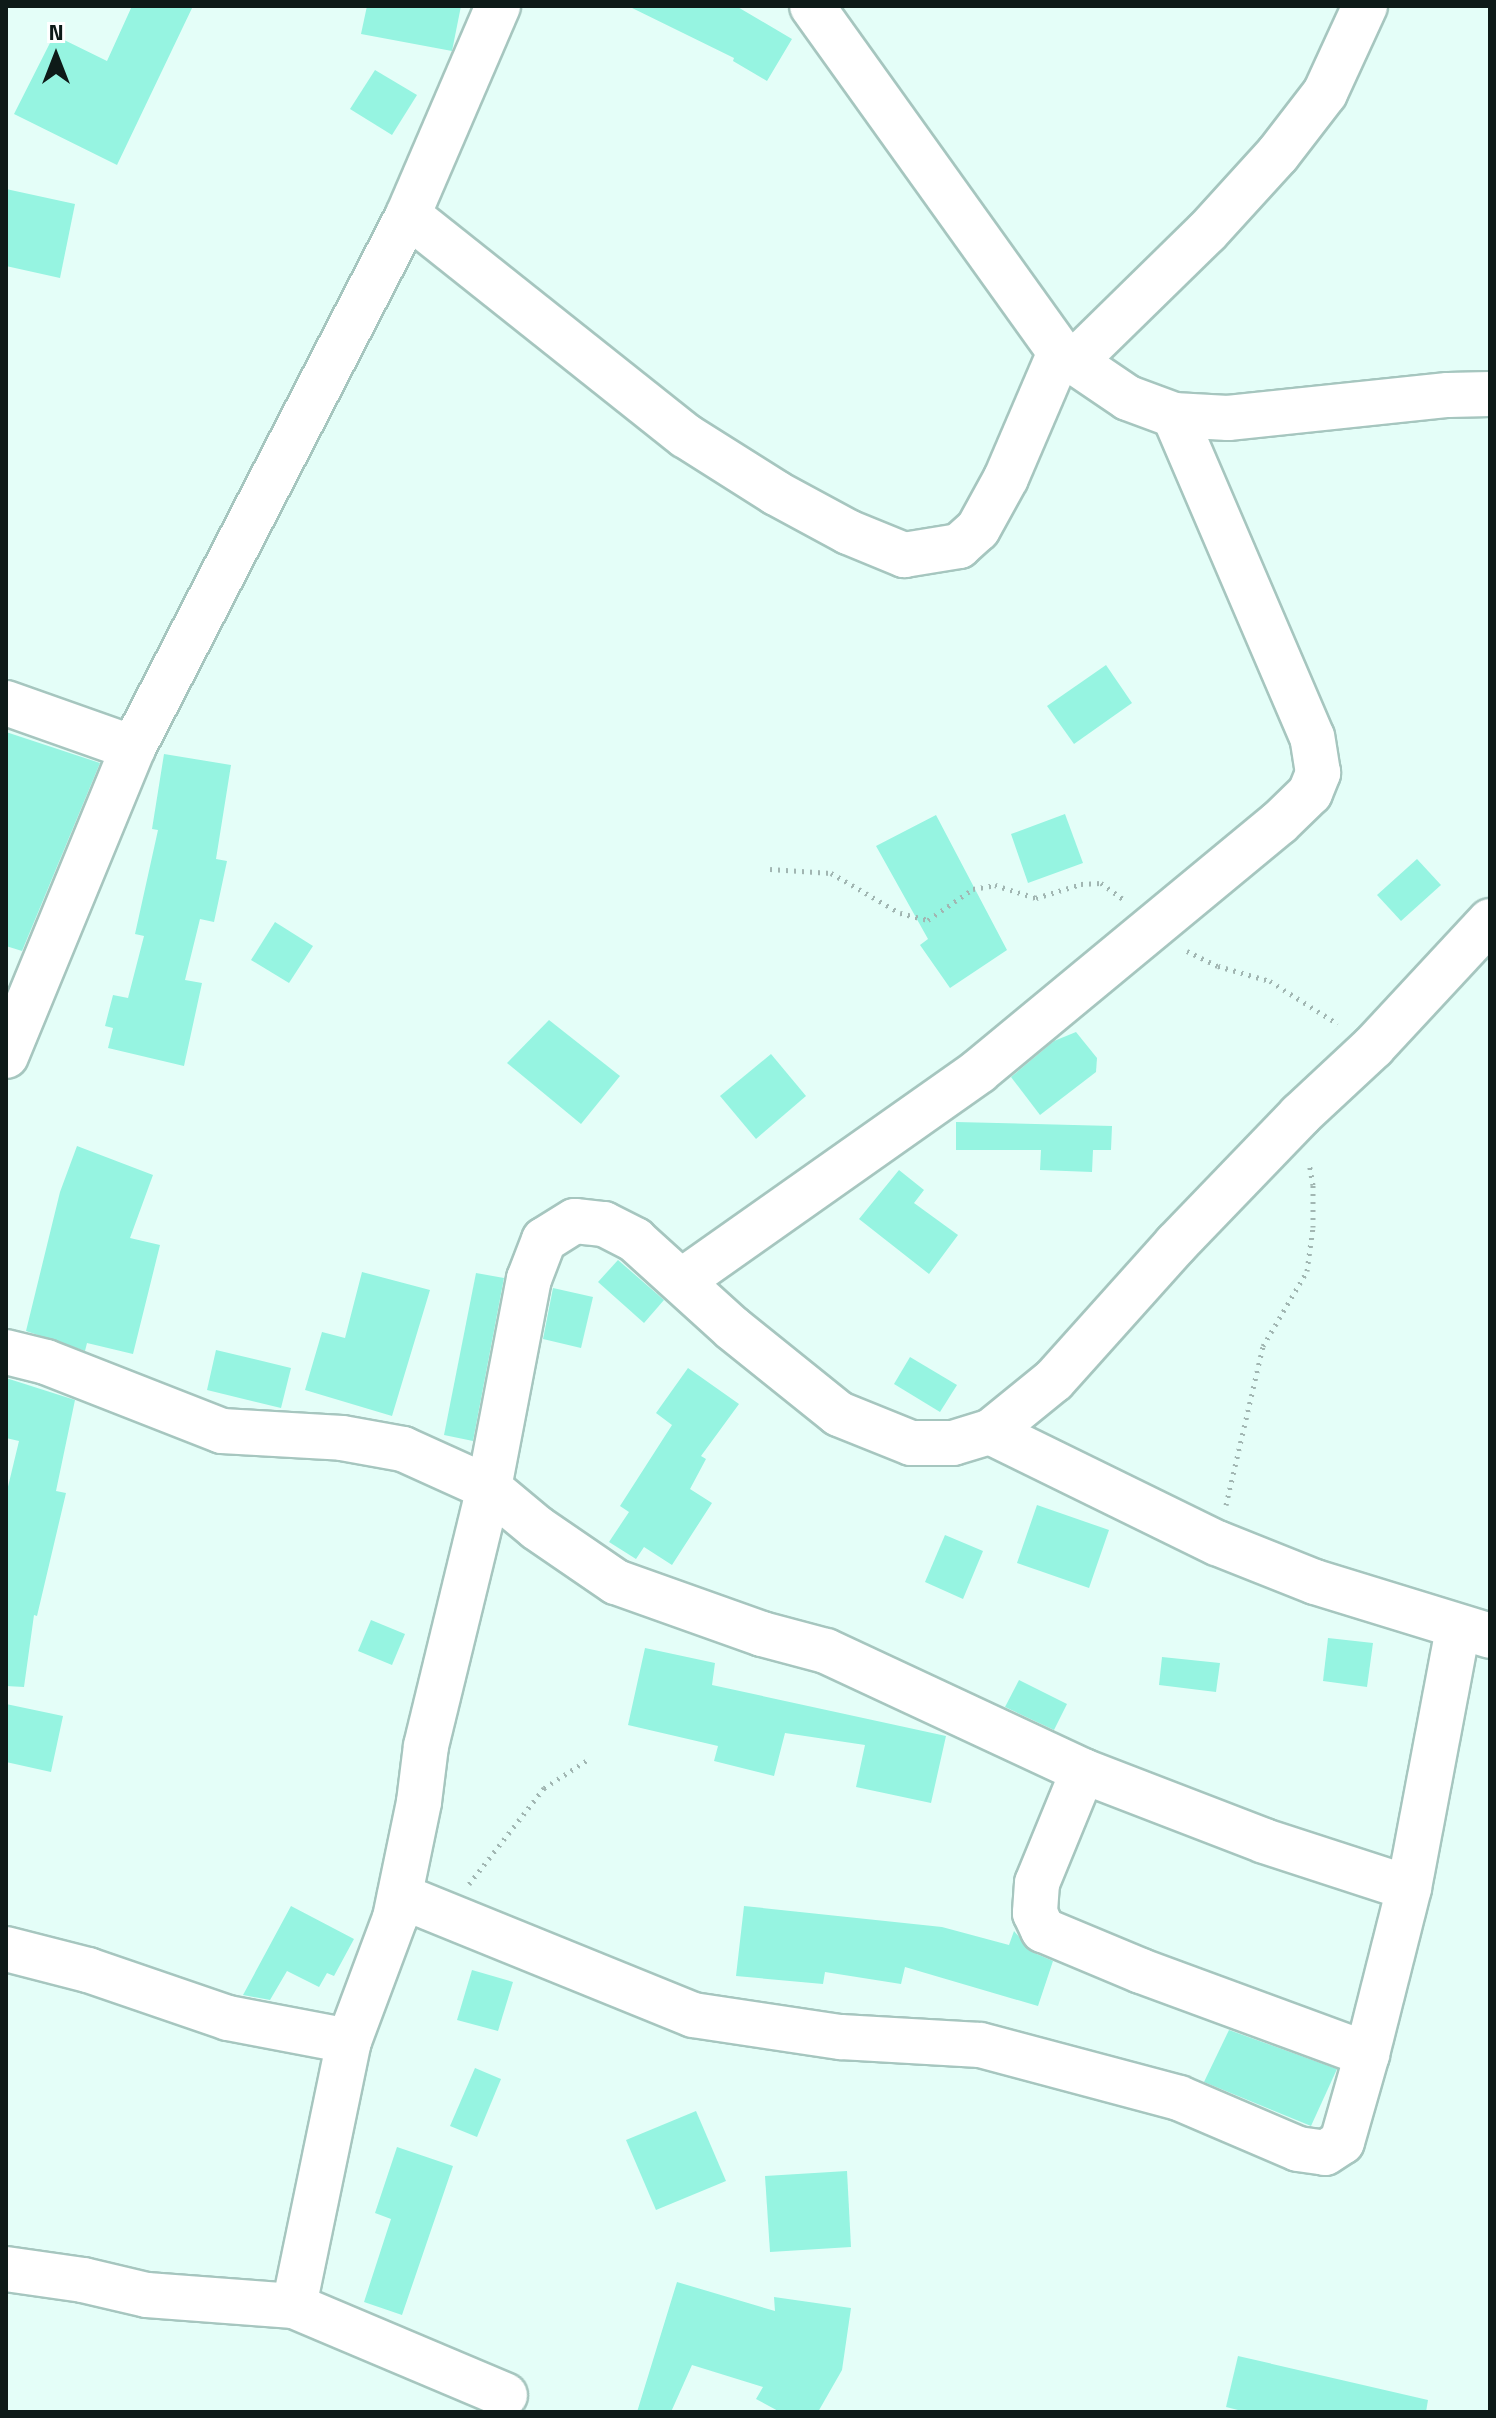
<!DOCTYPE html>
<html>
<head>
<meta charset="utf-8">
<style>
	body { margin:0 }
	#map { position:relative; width:1496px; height:2418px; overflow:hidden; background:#e4fef8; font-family:"Titillium Web",sans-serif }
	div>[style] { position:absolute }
	.building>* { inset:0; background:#96f4e1 }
	.path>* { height:5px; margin-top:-2.5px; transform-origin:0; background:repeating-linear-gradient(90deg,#a1b6b2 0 2px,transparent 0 8px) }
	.roads { filter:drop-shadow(2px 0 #a6c6bf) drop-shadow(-2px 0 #a6c6bf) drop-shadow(0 2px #a6c6bf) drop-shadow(0 -2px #a6c6bf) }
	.minor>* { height:44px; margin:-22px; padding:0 22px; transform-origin:22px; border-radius:22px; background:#fff }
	span { translate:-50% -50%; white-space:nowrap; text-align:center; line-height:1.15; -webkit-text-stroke:8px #fff; paint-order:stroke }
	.frame { position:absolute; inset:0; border:8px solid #0e1a18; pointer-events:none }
	.north { position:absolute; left:16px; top:16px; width:80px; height:80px; -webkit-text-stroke:6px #fff; paint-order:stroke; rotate:0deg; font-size:22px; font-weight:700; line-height:32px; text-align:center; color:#0e1a18 }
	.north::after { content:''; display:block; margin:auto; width:28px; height:36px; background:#0e1a18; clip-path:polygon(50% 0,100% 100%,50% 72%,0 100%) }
</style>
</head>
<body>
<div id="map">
	<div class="building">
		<div style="clip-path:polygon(132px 6px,193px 6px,117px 165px,14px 114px,54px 35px,107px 61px)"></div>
		<div style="clip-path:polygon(367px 6px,461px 6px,452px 51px,361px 34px)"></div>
		<div style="clip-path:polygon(628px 6px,736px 6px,792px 39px,767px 81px,733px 61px,734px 58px)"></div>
		<div style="clip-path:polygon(375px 70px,417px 95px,392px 135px,350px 109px)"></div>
		<div style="clip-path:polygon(6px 189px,75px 204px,60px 278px,6px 266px)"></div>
		<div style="clip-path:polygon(1106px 665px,1132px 703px,1074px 744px,1047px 706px)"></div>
		<div style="clip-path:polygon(6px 732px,100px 763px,22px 951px,6px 946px)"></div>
		<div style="clip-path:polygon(164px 754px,231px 765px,216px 859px,227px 861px,214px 922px,200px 919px,185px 980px,202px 983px,184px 1066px,108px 1048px,113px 1028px,105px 1026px,113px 995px,128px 998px,144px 936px,135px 934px,158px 830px,152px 829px)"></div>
		<div style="clip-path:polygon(1065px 814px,1083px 863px,1028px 883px,1011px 834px)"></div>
		<div style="clip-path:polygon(936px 815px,1007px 950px,950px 988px,920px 945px,928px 939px,876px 846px)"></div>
		<div style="clip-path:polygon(1417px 859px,1441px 885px,1401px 921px,1377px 895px)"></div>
		<div style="clip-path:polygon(275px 922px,313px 946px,289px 983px,251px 960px)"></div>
		<div style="clip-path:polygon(549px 1020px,620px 1076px,581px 1124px,507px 1063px)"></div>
		<div style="clip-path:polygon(1076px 1032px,1097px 1058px,1096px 1072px,1040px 1115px,1011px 1077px,1054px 1041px)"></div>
		<div style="clip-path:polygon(771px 1054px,806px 1096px,756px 1139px,720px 1096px)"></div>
		<div style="clip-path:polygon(956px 1122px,1112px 1126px,1111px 1150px,1093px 1150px,1092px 1172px,1040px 1170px,1041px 1150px,956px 1150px)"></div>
		<div style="clip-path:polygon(77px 1146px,153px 1175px,130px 1238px,160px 1245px,133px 1354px,87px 1343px,85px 1351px,26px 1331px,60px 1192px)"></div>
		<div style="clip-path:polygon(899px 1170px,924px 1190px,914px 1203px,958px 1235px,929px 1274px,859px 1219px)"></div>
		<div style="clip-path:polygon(618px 1260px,664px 1300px,644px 1323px,598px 1282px)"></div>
		<div style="clip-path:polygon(362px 1272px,430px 1290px,392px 1416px,305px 1390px,322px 1332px,345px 1338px)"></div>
		<div style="clip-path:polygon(476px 1273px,504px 1278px,473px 1441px,444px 1435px)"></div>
		<div style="clip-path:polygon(553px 1288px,593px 1297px,581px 1348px,543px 1339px)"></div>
		<div style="clip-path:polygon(216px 1350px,291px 1368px,281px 1408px,207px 1390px)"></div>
		<div style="clip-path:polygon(910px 1357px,957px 1385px,940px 1412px,894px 1384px)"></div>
		<div style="clip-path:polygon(688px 1368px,739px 1404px,701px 1456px,706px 1459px,690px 1489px,712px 1503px,672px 1565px,644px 1547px,636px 1559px,609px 1542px,629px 1512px,620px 1506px,672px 1425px,656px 1413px)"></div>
		<div style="clip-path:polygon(6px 1378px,75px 1400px,56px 1491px,66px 1493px,37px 1616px,34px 1615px,24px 1687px,6px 1686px,6px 1495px,19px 1441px,6px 1438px)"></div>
		<div style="clip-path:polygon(1037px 1505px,1109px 1530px,1089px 1588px,1017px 1563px)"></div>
		<div style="clip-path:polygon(945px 1535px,983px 1551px,963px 1599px,925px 1582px)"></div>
		<div style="clip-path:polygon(371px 1620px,405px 1634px,392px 1665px,358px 1651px)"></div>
		<div style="clip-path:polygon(1328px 1638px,1373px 1643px,1367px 1687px,1323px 1681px)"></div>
		<div style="clip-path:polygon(645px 1648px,715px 1663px,712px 1685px,946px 1736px,931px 1803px,856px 1787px,865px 1745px,785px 1733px,774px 1776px,714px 1761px,718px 1746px,628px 1725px)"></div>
		<div style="clip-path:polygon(1162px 1657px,1220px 1663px,1216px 1692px,1159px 1685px)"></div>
		<div style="clip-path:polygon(1019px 1680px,1067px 1704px,1054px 1730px,1005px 1707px)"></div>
		<div style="clip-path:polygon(6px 1704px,63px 1716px,51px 1772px,6px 1762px)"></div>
		<div style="clip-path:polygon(291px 1906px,354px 1939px,334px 1976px,327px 1973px,319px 1987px,287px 1971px,270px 2000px,243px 1995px)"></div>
		<div style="clip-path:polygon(744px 1906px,942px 1927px,1009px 1945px,1014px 1931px,1032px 1952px,1053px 1961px,1038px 2006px,905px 1967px,901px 1984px,825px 1972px,823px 1984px,736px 1976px)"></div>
		<div style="clip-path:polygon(472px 1970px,513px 1982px,498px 2031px,457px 2020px)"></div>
		<div style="clip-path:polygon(1229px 2030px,1337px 2069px,1311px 2126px,1204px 2082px)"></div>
		<div style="clip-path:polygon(475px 2068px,501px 2079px,477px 2137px,450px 2126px)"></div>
		<div style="clip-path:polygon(696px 2111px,726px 2181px,656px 2210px,626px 2140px)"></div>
		<div style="clip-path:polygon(397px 2147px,453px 2166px,402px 2315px,364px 2302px,391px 2219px,375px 2213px)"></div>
		<div style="clip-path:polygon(847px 2171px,851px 2247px,770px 2252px,765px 2176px)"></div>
		<div style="clip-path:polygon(677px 2282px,775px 2311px,774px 2297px,851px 2308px,842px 2370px,818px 2412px,780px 2412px,756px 2399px,763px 2387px,692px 2365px,671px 2412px,637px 2412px)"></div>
		<div style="clip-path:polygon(1238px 2356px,1428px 2400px,1426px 2412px,1246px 2412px,1226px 2407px)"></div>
	</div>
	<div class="path">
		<div style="left:770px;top:869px;width:61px;rotate:3.8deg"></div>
		<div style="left:831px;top:873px;width:80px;rotate:30.1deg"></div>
		<div style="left:900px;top:913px;width:29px;rotate:14deg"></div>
		<div style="left:928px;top:920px;width:55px;rotate:-34.6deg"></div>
		<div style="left:973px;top:889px;width:22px;rotate:-10deg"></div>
		<div style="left:995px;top:885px;width:43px;rotate:17.6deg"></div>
		<div style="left:1036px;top:898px;width:47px;rotate:-17.3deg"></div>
		<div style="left:1081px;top:884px;width:20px;rotate:-3deg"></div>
		<div style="left:1101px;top:883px;width:27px;rotate:36deg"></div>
		<div style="left:1187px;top:951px;width:34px;rotate:26deg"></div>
		<div style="left:1218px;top:966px;width:54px;rotate:16.1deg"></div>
		<div style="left:1270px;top:981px;width:80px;rotate:32.3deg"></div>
		<div style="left:1226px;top:1505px;width:163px;rotate:-76.9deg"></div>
		<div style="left:1263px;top:1346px;width:87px;rotate:-59.6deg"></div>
		<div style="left:1307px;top:1271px;width:44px;rotate:-82.2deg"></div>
		<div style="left:1313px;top:1227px;width:42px;rotate:-90deg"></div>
		<div style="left:1313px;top:1185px;width:22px;rotate:-100deg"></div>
		<div style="left:469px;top:1884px;width:122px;rotate:-52deg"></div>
		<div style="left:544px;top:1788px;width:54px;rotate:-32.8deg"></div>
	</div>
	<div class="roads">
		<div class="minor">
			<div style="left:812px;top:6px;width:426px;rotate:54.4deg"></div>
			<div style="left:1060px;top:352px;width:82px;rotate:34.1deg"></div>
			<div style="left:1128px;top:398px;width:49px;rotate:20.3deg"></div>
			<div style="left:1174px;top:415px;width:54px;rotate:3.2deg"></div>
			<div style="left:1228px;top:418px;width:221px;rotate:-6deg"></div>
			<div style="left:1448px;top:395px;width:42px;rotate:-1.4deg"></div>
			<div style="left:408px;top:215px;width:355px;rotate:38.5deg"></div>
			<div style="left:686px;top:436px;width:107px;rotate:32.3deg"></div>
			<div style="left:776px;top:493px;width:82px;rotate:28.4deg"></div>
			<div style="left:848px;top:532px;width:61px;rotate:22.3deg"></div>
			<div style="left:904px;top:555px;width:56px;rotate:-9.3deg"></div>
			<div style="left:959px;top:546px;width:25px;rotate:-42deg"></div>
			<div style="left:978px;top:529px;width:58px;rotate:-61.2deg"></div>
			<div style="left:1006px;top:478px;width:137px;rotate:-66.8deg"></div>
			<div style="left:1073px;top:363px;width:187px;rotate:-44.4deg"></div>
			<div style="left:1207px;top:232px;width:105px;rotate:-47.7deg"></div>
			<div style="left:1278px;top:154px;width:77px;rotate:-52.4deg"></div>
			<div style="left:1325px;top:93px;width:96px;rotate:-65.3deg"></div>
			<div style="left:6px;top:703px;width:135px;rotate:19.5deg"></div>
			<div style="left:6px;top:1056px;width:333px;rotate:-67.6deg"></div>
			<div style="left:133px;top:748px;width:600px;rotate:-62.71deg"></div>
			<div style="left:408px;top:215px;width:228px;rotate:-66.7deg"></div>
			<div style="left:683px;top:1280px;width:362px;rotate:-35.2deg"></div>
			<div style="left:979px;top:1071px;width:389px;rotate:-39.6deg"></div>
			<div style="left:1279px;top:823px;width:43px;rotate:-44.1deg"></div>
			<div style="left:1310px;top:793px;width:22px;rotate:-68deg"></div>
			<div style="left:1318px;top:773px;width:36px;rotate:-99deg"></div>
			<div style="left:1312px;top:737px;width:350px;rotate:-113.2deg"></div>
			<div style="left:6px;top:1352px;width:41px;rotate:14deg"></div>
			<div style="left:46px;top:1362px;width:189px;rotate:21.4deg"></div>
			<div style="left:222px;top:1431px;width:120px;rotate:3.3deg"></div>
			<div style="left:342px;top:1438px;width:62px;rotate:10.2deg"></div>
			<div style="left:403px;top:1449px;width:94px;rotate:24.4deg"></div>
			<div style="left:489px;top:1488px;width:62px;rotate:39.8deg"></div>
			<div style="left:537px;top:1528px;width:96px;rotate:34.4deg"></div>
			<div style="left:616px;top:1582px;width:155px;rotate:19.6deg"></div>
			<div style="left:762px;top:1634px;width:66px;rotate:14.9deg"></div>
			<div style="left:826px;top:1651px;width:284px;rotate:25deg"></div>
			<div style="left:1083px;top:1771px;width:194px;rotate:21.1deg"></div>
			<div style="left:1264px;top:1841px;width:152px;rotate:18deg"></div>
			<div style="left:990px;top:1432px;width:253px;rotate:26.1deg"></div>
			<div style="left:1217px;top:1543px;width:105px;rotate:21.7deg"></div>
			<div style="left:1315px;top:1582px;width:183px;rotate:17.1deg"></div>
			<div style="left:1083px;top:1771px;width:121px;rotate:112.3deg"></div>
			<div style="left:1037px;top:1883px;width:30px;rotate:94deg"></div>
			<div style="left:1035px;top:1913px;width:19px;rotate:65deg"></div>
			<div style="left:1043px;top:1930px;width:106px;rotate:22.7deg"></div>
			<div style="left:1141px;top:1971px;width:241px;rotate:20.2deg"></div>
			<div style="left:400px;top:1896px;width:316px;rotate:22.1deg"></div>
			<div style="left:693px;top:2015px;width:150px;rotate:8.5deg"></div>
			<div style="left:841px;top:2037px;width:139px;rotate:3.3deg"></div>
			<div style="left:980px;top:2045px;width:206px;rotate:14.9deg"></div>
			<div style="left:1179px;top:2098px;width:129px;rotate:23.2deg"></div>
			<div style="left:1298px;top:2149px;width:27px;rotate:8deg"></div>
			<div style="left:1325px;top:2153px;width:20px;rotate:-33deg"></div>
			<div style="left:1342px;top:2142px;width:91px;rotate:-74.1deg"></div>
			<div style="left:1367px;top:2054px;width:171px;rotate:-75.8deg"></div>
			<div style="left:1409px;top:1888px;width:265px;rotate:-79.3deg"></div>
			<div style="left:6px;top:1949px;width:85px;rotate:14.4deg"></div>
			<div style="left:88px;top:1970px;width:148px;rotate:18.9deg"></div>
			<div style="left:228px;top:2018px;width:123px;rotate:10.8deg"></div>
			<div style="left:6px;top:2269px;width:78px;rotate:8.1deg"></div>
			<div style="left:83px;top:2280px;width:66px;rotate:13.2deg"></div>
			<div style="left:147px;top:2295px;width:147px;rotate:4.3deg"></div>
			<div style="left:294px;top:2306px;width:229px;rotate:22.9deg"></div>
			<div style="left:294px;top:2306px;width:271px;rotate:-78.3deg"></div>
			<div style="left:349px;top:2041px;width:131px;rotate:-69.5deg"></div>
			<div style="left:395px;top:1918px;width:118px;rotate:-78.3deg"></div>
			<div style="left:419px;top:1802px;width:56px;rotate:-82.9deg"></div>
			<div style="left:426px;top:1746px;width:266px;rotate:-76.3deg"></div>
			<div style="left:489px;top:1488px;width:213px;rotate:-79.2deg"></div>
			<div style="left:529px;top:1279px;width:42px;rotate:-69deg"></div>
			<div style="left:544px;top:1240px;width:36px;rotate:-32deg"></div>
			<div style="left:575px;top:1221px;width:29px;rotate:6deg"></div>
			<div style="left:604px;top:1224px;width:35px;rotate:27deg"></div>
			<div style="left:635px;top:1240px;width:131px;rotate:42.2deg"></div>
			<div style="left:732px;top:1328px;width:137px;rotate:38.8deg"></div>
			<div style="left:839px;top:1414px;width:78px;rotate:21.9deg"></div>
			<div style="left:911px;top:1443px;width:42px"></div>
			<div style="left:953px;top:1443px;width:39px;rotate:-17deg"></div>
			<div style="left:990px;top:1432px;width:82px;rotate:-39.1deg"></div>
			<div style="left:1054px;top:1380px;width:183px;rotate:-48.1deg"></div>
			<div style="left:1176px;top:1244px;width:179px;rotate:-46.1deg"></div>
			<div style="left:1300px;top:1115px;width:100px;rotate:-43deg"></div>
			<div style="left:1373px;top:1047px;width:172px;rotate:-47.1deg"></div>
		</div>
	</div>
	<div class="frame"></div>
	<div class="north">N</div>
</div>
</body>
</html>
